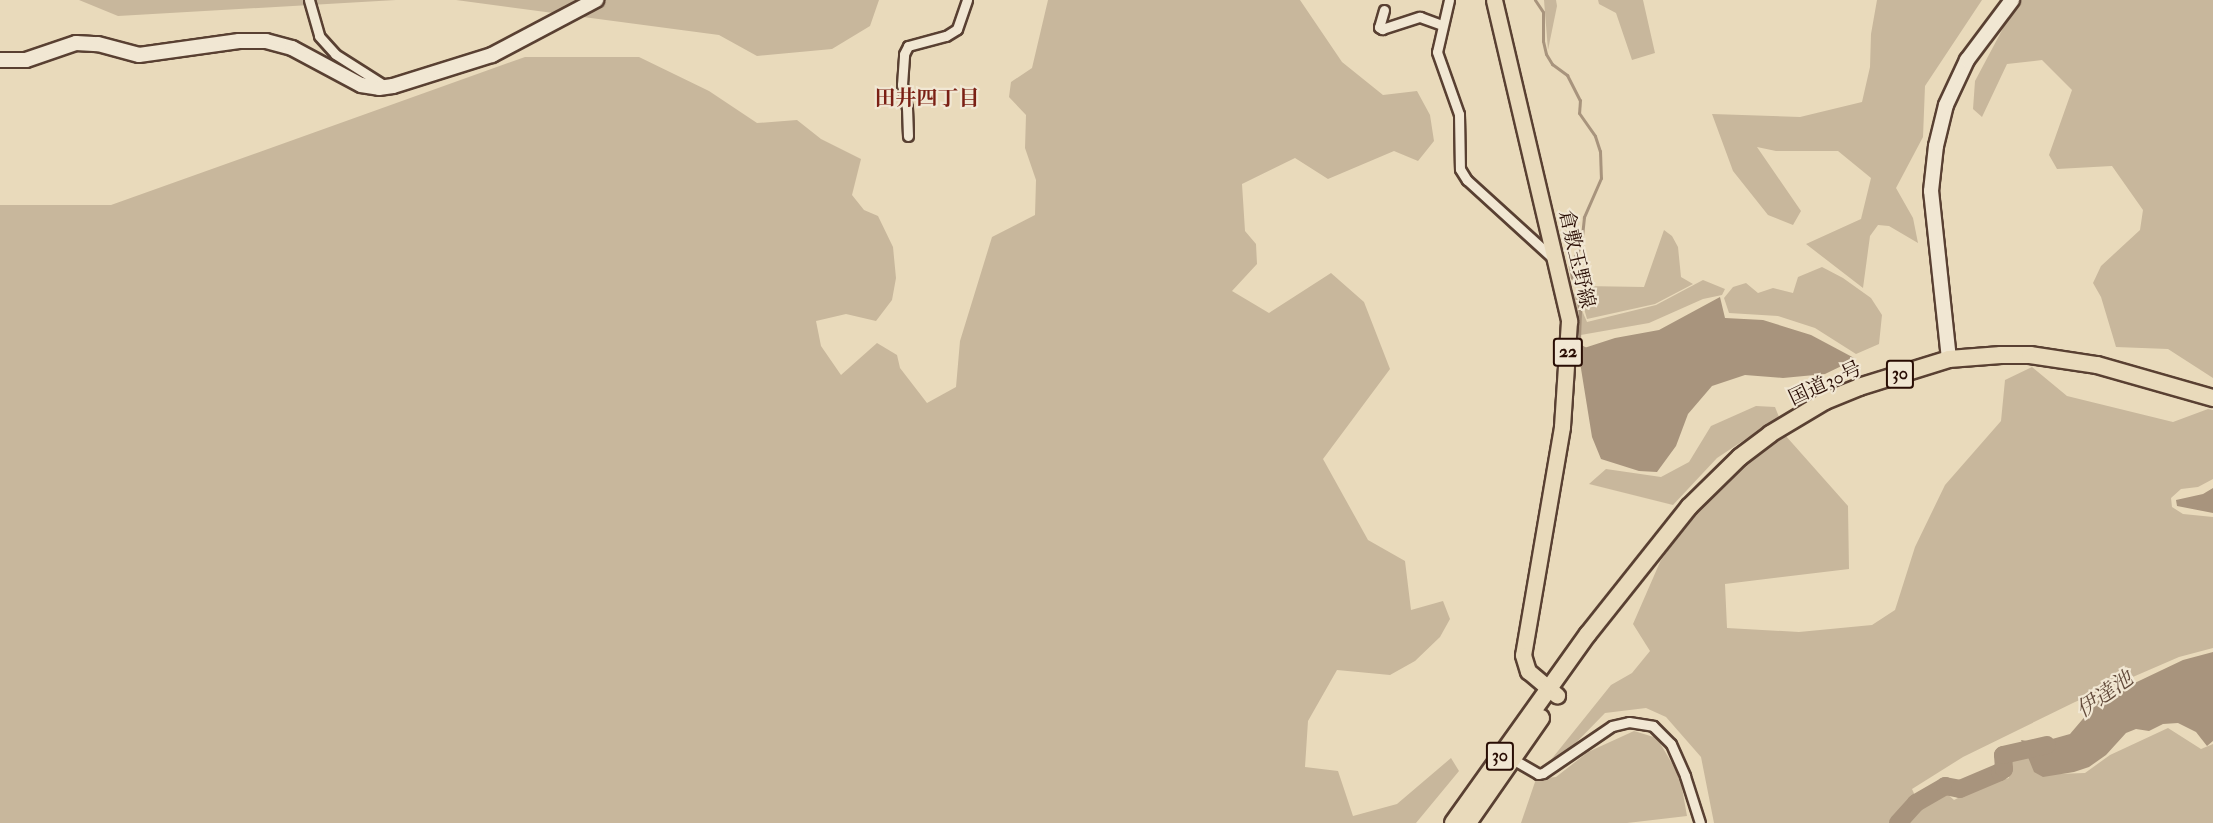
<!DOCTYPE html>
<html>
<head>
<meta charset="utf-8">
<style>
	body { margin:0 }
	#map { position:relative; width:2213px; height:823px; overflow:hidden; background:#e9dabb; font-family:"IM FELL Double Pica","Noto Serif JP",serif }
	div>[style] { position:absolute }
	.green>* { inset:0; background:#c8b79c }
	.water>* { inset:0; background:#a8947d }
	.stream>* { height:3px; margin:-1.5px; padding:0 1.5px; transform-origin:1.5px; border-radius:1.5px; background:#a8947d }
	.river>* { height:18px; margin:-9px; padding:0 9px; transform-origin:9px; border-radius:9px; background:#a8947d }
	.roads { filter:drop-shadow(2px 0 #594032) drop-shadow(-2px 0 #594032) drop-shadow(0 2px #594032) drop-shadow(0 -2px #594032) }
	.street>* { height:9px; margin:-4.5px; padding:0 4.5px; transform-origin:4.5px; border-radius:4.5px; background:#f1e7d3 }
	.secondary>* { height:14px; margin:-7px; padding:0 7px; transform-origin:7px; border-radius:7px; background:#f1e7d3 }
	.primary>* { height:15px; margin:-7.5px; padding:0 7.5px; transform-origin:7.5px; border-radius:7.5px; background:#e9dabb }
	.highway>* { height:16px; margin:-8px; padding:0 8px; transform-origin:8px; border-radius:8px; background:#e9dabb }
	span { translate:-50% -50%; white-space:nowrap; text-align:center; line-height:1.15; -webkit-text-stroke:4.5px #f1e7d3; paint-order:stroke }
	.shield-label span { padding:2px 4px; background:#f1e7d3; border:2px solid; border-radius:4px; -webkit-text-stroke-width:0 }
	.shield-label { font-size:18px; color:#290d04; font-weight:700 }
	.street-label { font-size:20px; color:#290d04 }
	.neighbourhood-label { font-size:21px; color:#7a1f14; font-weight:700 }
	.water-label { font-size:21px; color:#624a3a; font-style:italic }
</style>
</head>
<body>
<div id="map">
	<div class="green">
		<div style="clip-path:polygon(79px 0,396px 0,118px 16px)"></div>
		<div style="clip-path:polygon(456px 0,879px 0,870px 26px,832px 49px,757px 56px,719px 35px)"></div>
		<div style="clip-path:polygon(1048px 0,1300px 0,1342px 62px,1383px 95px,1417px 91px,1430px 115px,1434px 141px,1418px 161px,1394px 151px,1328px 179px,1295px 158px,1242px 184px,1245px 231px,1256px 244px,1257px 264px,1232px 291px,1269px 313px,1331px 273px,1364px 302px,1390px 369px,1323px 459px,1368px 540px,1405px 561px,1411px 610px,1443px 601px,1450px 619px,1440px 637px,1415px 661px,1390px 675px,1337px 670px,1308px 721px,1305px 767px,1338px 771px,1353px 816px,1397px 804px,1451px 758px,1459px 771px,1416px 823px,0 823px,0 205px,111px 205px,525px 57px,639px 57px,709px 91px,757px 123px,797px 120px,821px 139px,861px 159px,852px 195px,864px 210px,878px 216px,893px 247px,896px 278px,892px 300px,876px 321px,846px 314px,816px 321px,821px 346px,841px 375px,877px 343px,897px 355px,900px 368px,927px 403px,956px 387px,960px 341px,992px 237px,1035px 215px,1036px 180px,1025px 148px,1026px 115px,1009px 97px,1011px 82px,1032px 68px)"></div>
		<div style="clip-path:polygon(1544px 0,1556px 0,1557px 6px,1548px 50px)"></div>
		<div style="clip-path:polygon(1598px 0,1643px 0,1655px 53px,1632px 60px,1616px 13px,1599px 4px)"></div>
		<div style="clip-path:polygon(1877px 0,1982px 0,1925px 86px,1923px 137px,1896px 188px,1913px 218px,1918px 243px,1889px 226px,1878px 225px,1870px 236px,1863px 288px,1806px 244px,1861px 219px,1871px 178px,1838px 151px,1776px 151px,1757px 147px,1801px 211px,1793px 225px,1768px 215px,1733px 171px,1712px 114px,1800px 117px,1862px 102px,1870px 67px,1871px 34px)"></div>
		<div style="clip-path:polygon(2018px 0,2213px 0,2213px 378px,2168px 349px,2116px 347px,2101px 297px,2093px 283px,2101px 266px,2140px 230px,2143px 210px,2112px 166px,2057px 169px,2049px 155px,2072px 90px,2042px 60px,2007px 64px,1982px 117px,1973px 109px,1975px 81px)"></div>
		<div style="clip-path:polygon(1664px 230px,1672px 236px,1678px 247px,1681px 277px,1693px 284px,1655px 304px,1587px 319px,1579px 291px,1583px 286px,1644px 287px)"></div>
		<div style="clip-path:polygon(1822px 267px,1843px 278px,1871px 298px,1882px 315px,1879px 344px,1856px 354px,1815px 328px,1778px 316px,1729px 313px,1724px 298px,1733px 287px,1746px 283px,1758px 293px,1773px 288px,1793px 293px,1798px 277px)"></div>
		<div style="clip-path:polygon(1703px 280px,1725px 289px,1722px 295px,1703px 299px,1649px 323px,1575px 336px,1571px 295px,1574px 292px,1587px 322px,1656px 305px)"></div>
		<div style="clip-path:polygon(2032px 367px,2067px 396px,2173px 422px,2208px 409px,2213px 410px,2213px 479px,2198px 487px,2181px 489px,2171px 498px,2172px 507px,2183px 514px,2213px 517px,2213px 648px,2179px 657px,2075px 702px,1963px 757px,1912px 789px,1918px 802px,1931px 800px,1945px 792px,1954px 800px,1986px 784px,2009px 778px,2006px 760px,2035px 757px,2056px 774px,2085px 773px,2110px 755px,2168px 728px,2201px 749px,2213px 744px,2213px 823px,1714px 823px,1701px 757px,1666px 717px,1646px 708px,1605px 713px,1563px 756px,1550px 761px,1611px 685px,1632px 673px,1650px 651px,1633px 624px,1660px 562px,1699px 504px,1742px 463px,1785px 435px,1848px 506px,1849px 569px,1725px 584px,1727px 628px,1799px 632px,1872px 625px,1895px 610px,1915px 547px,1945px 485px,2001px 421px,2005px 380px)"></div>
		<div style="clip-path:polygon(1756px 406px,1775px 407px,1779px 417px,1717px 458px,1673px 505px,1589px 484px,1606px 469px,1661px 477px,1689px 462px,1711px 426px)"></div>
		<div style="clip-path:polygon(1634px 731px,1657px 738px,1680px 777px,1687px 816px,1627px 823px,1521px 823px,1536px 779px,1556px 777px,1588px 752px)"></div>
	</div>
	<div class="water">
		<div style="clip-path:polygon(1720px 297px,1725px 318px,1763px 320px,1811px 335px,1856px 359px,1825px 374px,1783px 378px,1745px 375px,1712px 386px,1688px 414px,1676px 446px,1657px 472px,1639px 471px,1601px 459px,1592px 437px,1578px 350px,1615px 338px,1659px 330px)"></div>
		<div style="clip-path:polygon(2213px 488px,2213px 513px,2177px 506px,2176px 500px,2203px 494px)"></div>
		<div style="clip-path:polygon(2213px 652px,2213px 741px,2207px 746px,2196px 732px,2178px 723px,2163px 724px,2149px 731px,2136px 729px,2126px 733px,2106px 755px,2089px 767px,2074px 772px,2043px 777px,2034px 772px,2021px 740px,2038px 743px,2070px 734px,2099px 700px,2183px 660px)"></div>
	</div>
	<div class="stream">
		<div style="left:1535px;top:0;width:14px;rotate:56deg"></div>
		<div style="left:1543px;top:12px;width:29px;rotate:90deg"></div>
		<div style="left:1543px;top:41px;width:13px;rotate:77deg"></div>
		<div style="left:1546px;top:54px;width:12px;rotate:59deg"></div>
		<div style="left:1552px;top:64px;width:19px;rotate:36deg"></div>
		<div style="left:1567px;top:75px;width:28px;rotate:63deg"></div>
		<div style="left:1580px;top:100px;width:13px;rotate:94deg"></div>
		<div style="left:1579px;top:113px;width:28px;rotate:55deg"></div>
		<div style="left:1595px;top:136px;width:16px;rotate:72deg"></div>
		<div style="left:1600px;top:151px;width:27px;rotate:88deg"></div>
		<div style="left:1601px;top:178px;width:43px;rotate:113.6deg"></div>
		<div style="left:1584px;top:217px;width:28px;rotate:96deg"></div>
		<div style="left:1581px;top:245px;width:24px;rotate:118deg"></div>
		<div style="left:1570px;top:266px;width:12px;rotate:81deg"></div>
		<div style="left:1577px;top:293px;width:18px;rotate:81deg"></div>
		<div style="left:1580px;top:311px;width:34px;rotate:92deg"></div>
		<div style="left:1579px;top:345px;width:8px;rotate:30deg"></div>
	</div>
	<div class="river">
		<div style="left:1898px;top:823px;width:27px;rotate:-48deg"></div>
		<div style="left:1916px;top:803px;width:34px;rotate:-30deg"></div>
		<div style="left:1945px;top:786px;width:15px;rotate:11deg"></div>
		<div style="left:1960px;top:789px;width:43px;rotate:-23deg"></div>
		<div style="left:2000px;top:772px;width:5px;rotate:-37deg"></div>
		<div style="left:2004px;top:769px;width:14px;rotate:-94deg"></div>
		<div style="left:2003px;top:755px;width:45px;rotate:-12.8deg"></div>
	</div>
	<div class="roads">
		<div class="street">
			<div style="left:309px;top:0;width:37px;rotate:74deg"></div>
			<div style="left:319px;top:36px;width:24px;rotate:48deg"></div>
			<div style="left:335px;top:54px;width:62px;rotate:32.4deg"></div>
			<div style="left:1449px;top:0;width:53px;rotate:103deg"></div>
			<div style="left:1437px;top:52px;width:66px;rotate:70.5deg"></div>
			<div style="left:1459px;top:114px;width:55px;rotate:89deg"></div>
			<div style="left:1460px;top:169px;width:13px;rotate:58deg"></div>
			<div style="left:1467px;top:180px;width:119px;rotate:42.3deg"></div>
			<div style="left:1384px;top:10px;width:18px;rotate:106deg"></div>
			<div style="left:1379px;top:27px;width:4px;rotate:34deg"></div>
			<div style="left:1382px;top:29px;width:40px;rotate:-18deg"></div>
			<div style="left:1420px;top:17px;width:23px;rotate:20deg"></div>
			<div style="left:908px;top:136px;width:28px;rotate:-92deg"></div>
			<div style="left:907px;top:108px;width:24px;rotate:-102deg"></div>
			<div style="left:902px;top:85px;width:31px;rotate:-86deg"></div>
			<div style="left:904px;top:54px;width:9px;rotate:-63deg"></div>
			<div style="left:908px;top:46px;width:39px;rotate:-15deg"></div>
			<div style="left:946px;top:36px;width:13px;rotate:-32deg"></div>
			<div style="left:957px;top:29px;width:31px;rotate:-71deg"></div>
			<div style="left:1509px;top:757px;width:34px;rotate:30deg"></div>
			<div style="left:1538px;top:774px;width:5px;rotate:-11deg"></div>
			<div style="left:1543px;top:773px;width:83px;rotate:-34.3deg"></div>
			<div style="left:1612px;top:726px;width:17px;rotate:-13deg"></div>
			<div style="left:1629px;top:722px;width:24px;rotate:9deg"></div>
			<div style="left:1653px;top:726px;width:25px;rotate:45deg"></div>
			<div style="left:1671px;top:744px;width:35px;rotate:66deg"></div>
			<div style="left:1685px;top:776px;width:49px;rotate:72.3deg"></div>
		</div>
		<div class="secondary">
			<div style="left:0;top:60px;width:26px"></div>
			<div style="left:26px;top:60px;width:53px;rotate:-18.8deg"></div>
			<div style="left:76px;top:43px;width:22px;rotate:3deg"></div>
			<div style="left:98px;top:44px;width:42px;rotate:15deg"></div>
			<div style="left:139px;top:55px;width:101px;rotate:-8deg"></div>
			<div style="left:239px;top:41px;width:27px"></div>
			<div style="left:266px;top:41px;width:27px;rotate:15deg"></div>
			<div style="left:292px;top:48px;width:78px;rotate:28.2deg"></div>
			<div style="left:361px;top:85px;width:18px;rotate:9deg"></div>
			<div style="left:379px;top:88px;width:14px;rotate:-8deg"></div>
			<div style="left:393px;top:86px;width:104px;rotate:-17.4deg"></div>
			<div style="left:492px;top:55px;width:118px;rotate:-27.9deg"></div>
			<div style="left:1949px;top:359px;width:169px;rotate:-96.1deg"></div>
			<div style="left:1931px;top:191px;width:45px;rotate:-83.7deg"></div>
			<div style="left:1936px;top:146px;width:42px;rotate:-76.3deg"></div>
			<div style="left:1946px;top:105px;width:50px;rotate:-65deg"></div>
			<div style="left:1967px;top:60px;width:75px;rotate:-53.1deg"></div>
		</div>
		<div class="primary">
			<div style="left:1494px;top:0;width:330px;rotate:76.8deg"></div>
			<div style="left:1569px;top:321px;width:106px;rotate:93.8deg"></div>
			<div style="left:1562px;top:427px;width:231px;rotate:99.7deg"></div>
			<div style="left:1523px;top:655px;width:17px;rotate:73deg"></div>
			<div style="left:1528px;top:671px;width:38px;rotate:40deg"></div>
		</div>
		<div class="highway">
			<div style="left:1453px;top:823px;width:232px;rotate:-54.5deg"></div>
			<div style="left:1588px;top:634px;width:162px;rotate:-51.5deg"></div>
			<div style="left:1689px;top:507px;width:71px;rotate:-44.4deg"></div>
			<div style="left:1740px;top:457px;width:38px;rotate:-37deg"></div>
			<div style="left:1770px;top:434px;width:64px;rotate:-31deg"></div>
			<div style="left:1825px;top:401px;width:37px;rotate:-22deg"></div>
			<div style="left:1859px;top:387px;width:94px;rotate:-17.3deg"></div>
			<div style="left:1949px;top:359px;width:52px;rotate:-4.4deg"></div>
			<div style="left:2001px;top:355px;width:29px"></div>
			<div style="left:2030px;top:355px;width:68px;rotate:8.5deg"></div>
			<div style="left:2097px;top:365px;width:121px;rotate:15.9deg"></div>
			<div style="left:1468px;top:823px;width:128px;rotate:-55.2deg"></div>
		</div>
	</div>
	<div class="shield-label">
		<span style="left:1568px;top:352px">22</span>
		<span style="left:1900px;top:374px">30</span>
		<span style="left:1500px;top:756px">30</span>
	</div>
	<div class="street-label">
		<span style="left:1577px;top:259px;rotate:77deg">倉敷玉野線</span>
		<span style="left:1825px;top:383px;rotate:-25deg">国道30号</span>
	</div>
	<div class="neighbourhood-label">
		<span style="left:927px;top:99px">田井四丁目</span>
	</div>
	<div class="water-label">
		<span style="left:2105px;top:695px;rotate:-35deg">伊達池</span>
	</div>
</div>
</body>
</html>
